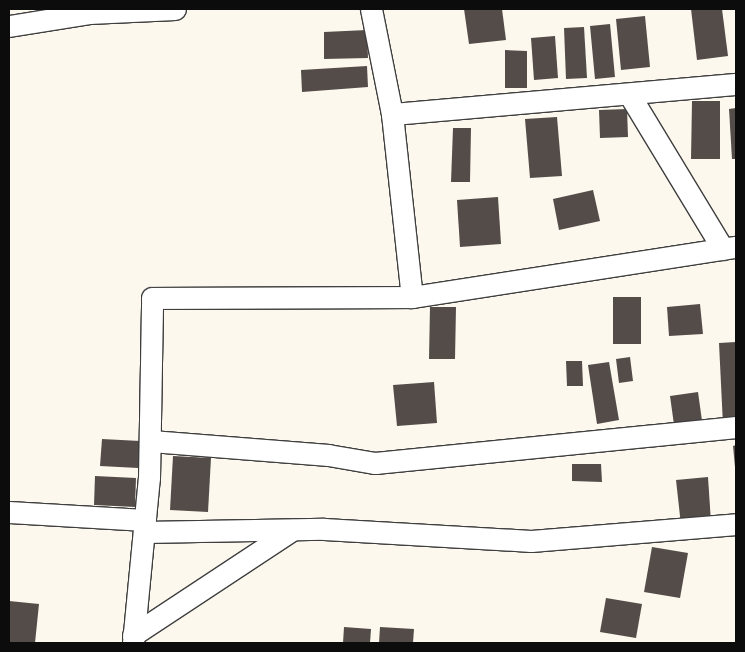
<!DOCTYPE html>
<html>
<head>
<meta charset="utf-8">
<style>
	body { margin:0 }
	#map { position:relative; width:745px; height:652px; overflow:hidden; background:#fdf8ed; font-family:"Crimson Pro",serif }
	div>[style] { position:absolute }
	.building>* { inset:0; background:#534c49 }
	.roads { filter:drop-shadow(1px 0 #3f3f3f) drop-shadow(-1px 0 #3f3f3f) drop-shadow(0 1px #3f3f3f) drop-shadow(0 -1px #3f3f3f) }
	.street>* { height:21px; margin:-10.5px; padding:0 10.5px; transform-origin:10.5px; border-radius:10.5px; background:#fff }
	span { translate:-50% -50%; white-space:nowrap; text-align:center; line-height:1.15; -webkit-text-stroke:5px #fff; paint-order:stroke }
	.frame { position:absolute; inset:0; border:10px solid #0c0c0c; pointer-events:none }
</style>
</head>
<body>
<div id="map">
	<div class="building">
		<div style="clip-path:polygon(464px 9px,502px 9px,506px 40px,469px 44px)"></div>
		<div style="clip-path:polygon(691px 9px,722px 9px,728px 56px,697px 60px)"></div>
		<div style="clip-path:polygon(645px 16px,650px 67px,621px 70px,616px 19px)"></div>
		<div style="clip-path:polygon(610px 24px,615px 77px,595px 79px,590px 26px)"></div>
		<div style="clip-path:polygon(584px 27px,587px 78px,566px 79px,564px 28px)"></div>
		<div style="clip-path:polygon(367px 30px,368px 58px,324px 59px,324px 32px)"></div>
		<div style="clip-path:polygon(555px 36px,558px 78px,534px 80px,531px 38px)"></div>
		<div style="clip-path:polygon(505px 50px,527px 51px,527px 88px,505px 88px)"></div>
		<div style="clip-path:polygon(367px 66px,368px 87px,302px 92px,301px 70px)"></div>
		<div style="clip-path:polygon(692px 101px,720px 101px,720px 159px,691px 159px)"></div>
		<div style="clip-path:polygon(736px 108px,736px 159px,732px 159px,729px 109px)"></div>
		<div style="clip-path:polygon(627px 109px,628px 137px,600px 138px,599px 110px)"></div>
		<div style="clip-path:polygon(557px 117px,562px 176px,530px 178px,525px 119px)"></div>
		<div style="clip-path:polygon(453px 128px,471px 128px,470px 182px,451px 182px)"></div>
		<div style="clip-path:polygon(593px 190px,600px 221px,559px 230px,553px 199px)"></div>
		<div style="clip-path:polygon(498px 197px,501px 244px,460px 247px,457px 200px)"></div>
		<div style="clip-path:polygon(613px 297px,641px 297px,641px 344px,613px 344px)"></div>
		<div style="clip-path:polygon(700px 304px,703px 334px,669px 336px,667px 307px)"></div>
		<div style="clip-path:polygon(430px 307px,456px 307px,455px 359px,429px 359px)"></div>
		<div style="clip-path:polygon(736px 342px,736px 425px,723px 425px,719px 343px)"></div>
		<div style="clip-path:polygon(630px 357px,633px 381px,619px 383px,616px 359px)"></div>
		<div style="clip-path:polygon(566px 361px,582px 361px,583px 386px,567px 386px)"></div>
		<div style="clip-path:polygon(609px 362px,619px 420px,597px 424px,588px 365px)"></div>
		<div style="clip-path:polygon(434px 382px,437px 423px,397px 426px,393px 385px)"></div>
		<div style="clip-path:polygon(698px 392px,703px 428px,675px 432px,670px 396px)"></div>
		<div style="clip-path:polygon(102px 439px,140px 441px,138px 468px,100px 466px)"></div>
		<div style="clip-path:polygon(736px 445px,736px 467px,735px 467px,733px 446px)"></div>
		<div style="clip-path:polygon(173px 456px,211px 458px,208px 512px,170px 510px)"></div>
		<div style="clip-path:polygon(572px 464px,601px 464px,602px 482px,572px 481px)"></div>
		<div style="clip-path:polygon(95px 476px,136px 478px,135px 507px,94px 505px)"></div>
		<div style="clip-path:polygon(708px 477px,711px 522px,681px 525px,676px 480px)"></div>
		<div style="clip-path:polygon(652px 547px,688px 553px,680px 598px,644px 592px)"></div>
		<div style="clip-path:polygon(606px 598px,642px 604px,636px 638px,600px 632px)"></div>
		<div style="clip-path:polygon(9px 601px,39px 604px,35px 643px,9px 643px)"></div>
		<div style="clip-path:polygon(344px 627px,371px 629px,370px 643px,343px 643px)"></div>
		<div style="clip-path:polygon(380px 627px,414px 629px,413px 643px,379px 643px)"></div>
	</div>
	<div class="roads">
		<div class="street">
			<div style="left:371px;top:9px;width:107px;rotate:78.7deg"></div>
			<div style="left:392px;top:114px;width:345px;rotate:-5deg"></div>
			<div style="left:9px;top:26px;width:81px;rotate:-9.2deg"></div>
			<div style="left:89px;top:13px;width:86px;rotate:-2.7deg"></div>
			<div style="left:629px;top:94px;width:181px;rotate:58.8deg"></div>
			<div style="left:392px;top:114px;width:184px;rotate:83.8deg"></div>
			<div style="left:412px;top:297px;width:328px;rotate:-8.8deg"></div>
			<div style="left:151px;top:441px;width:178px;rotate:4.5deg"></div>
			<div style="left:328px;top:455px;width:48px;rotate:9.7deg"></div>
			<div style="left:375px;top:463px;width:363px;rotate:-5.7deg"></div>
			<div style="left:9px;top:512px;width:136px;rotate:3.4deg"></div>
			<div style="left:144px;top:532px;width:180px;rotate:-1deg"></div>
			<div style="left:324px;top:529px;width:207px;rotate:3.3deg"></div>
			<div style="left:531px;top:541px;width:206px;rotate:-4.7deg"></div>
			<div style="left:133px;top:635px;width:191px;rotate:-33.4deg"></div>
			<div style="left:133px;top:643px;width:166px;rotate:-84.5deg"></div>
			<div style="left:149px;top:478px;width:180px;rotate:-89deg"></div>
			<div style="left:152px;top:298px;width:260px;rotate:-0.2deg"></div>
		</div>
	</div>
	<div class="frame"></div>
</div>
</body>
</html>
